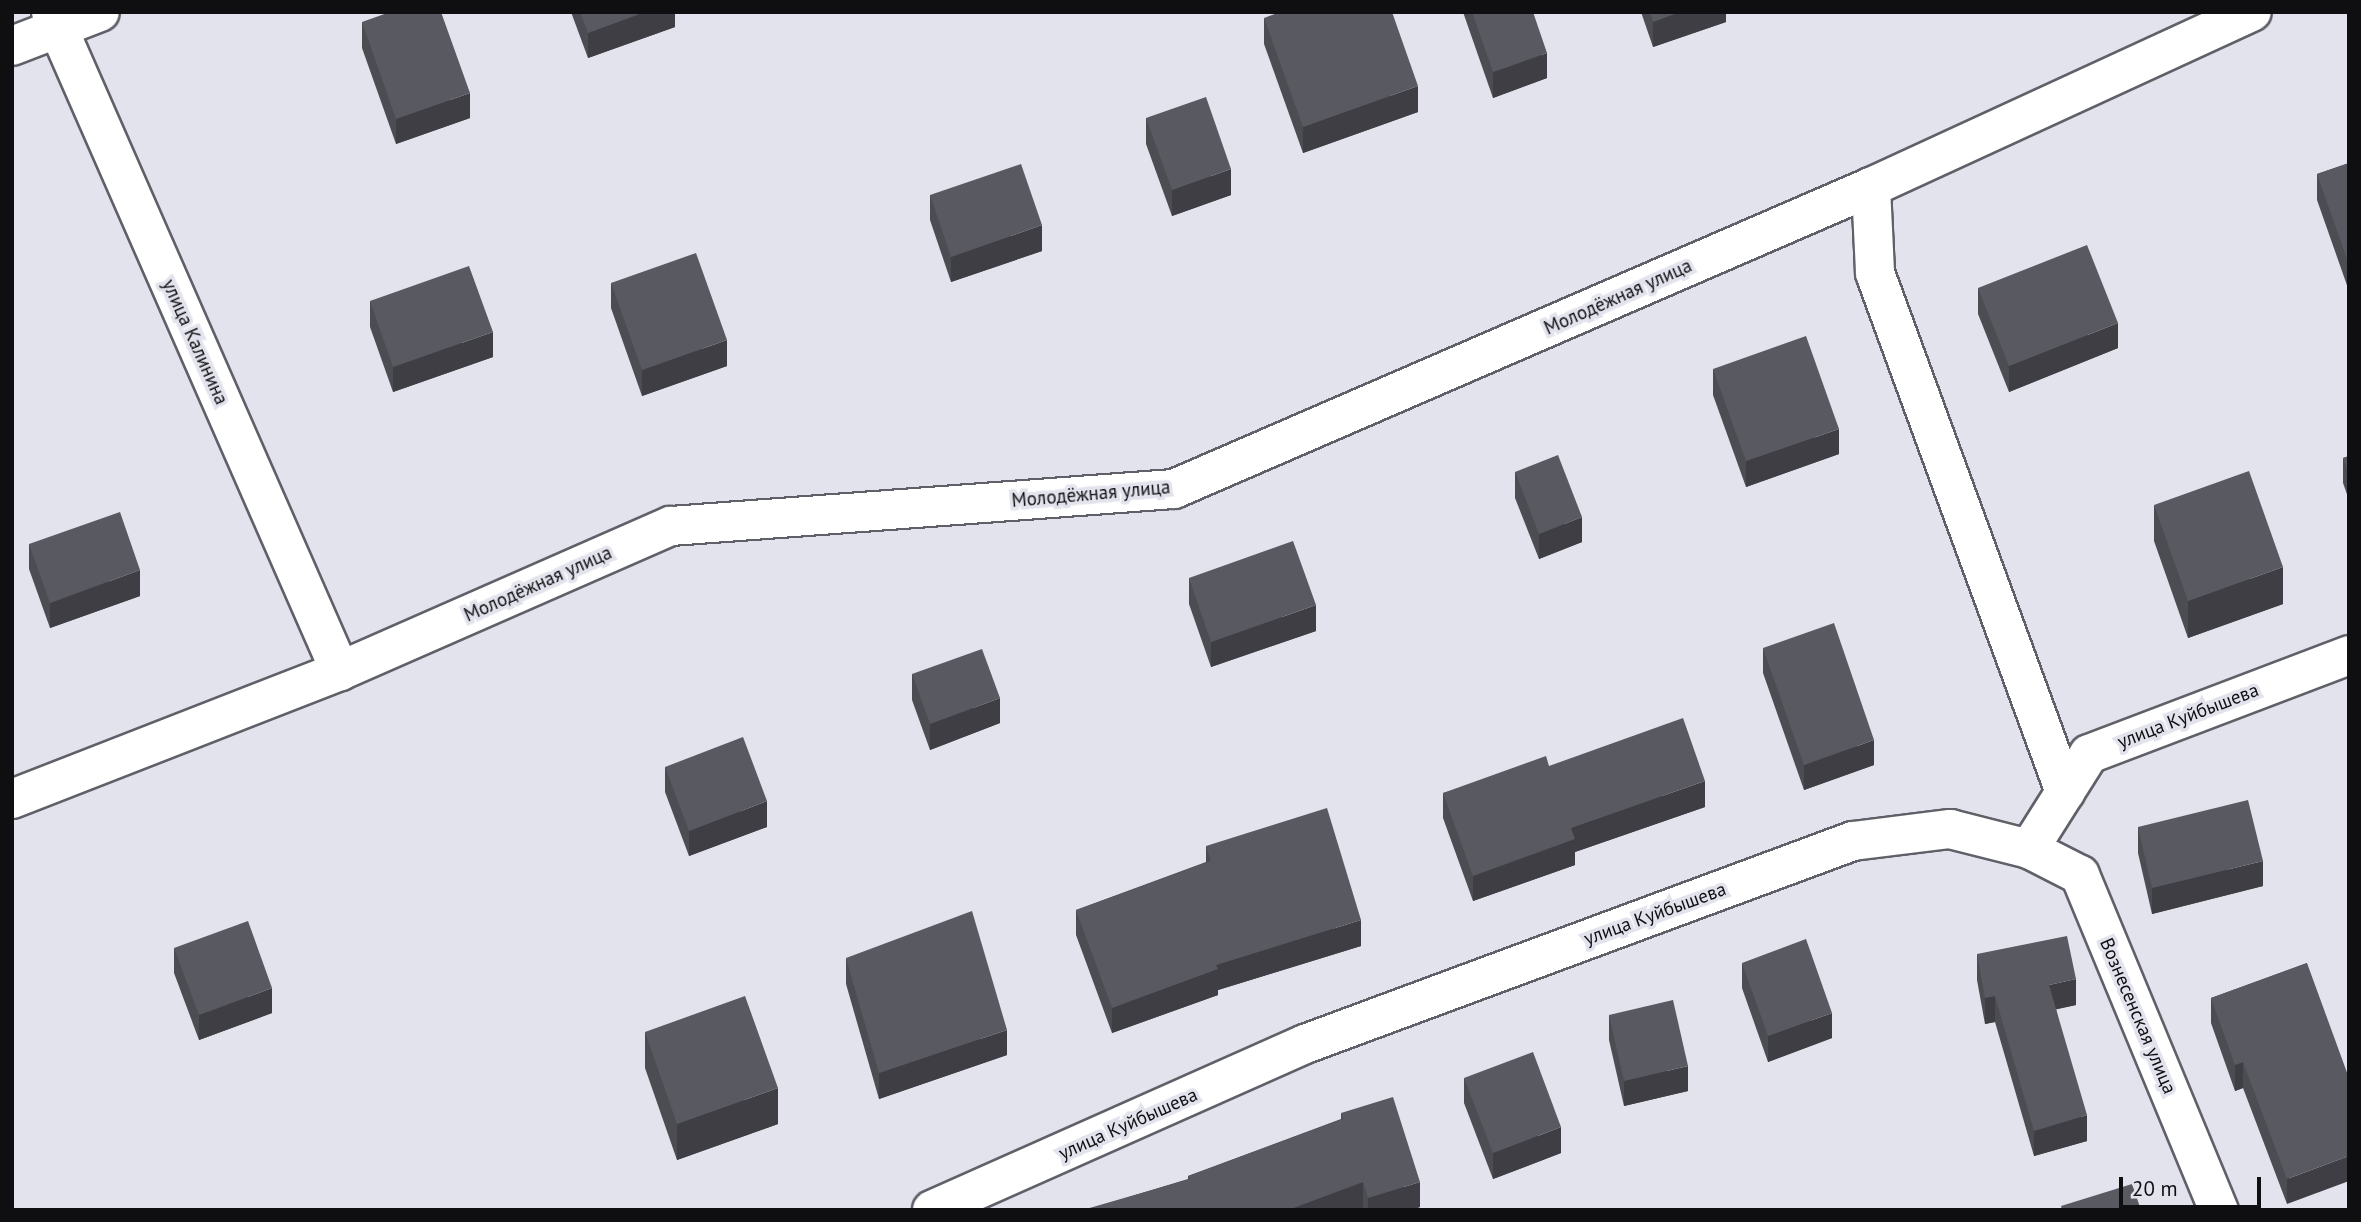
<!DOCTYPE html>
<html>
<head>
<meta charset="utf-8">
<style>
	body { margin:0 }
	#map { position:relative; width:2361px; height:1222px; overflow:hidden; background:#e2e3ec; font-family:"PT Sans",sans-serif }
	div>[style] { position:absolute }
	.roads { filter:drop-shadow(2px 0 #5f6068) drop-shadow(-2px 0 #5f6068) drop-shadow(0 2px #5f6068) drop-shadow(0 -2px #5f6068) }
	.street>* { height:38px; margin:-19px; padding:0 19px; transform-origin:19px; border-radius:19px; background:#fff }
	.wall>* { inset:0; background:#4c4d53 }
	.shaded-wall>* { inset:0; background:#3e3e44 }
	.building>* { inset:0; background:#585961 }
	span { translate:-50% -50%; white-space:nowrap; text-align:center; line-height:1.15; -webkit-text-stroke:7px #e2e3ec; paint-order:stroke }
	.street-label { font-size:19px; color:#0f0f12 }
	.frame { position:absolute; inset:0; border:14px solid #0f0f12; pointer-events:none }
	.scale { position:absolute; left:2119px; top:1177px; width:142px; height:32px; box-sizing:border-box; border:4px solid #0f0f12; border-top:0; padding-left:9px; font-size:21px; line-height:24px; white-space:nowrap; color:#0f0f12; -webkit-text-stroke:5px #e2e3ec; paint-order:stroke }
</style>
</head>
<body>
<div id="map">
	<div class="roads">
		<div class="street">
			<div style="left:51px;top:12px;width:720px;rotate:66.32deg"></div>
			<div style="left:12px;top:46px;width:94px;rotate:-21.1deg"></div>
			<div style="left:1871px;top:187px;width:86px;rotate:87.3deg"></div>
			<div style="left:1875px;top:273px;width:553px;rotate:69.89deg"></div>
			<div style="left:12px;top:799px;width:352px;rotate:-21.3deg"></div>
			<div style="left:340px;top:671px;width:361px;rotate:-23.7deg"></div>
			<div style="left:671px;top:526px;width:504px;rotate:-4.21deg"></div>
			<div style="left:1174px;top:489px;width:760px;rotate:-23.43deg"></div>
			<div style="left:1871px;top:187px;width:419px;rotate:-24.7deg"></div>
			<div style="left:2029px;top:849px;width:57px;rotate:27deg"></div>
			<div style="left:2080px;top:875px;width:363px;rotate:67.5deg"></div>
			<div style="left:932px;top:1210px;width:408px;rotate:-24deg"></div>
			<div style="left:1305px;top:1044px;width:584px;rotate:-20.33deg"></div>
			<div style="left:1853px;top:841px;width:98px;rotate:-7.1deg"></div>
			<div style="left:1950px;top:829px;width:81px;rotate:14.2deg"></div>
			<div style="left:2029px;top:849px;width:112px;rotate:-57.7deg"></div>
			<div style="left:2089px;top:754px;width:278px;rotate:-20.8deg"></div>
		</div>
	</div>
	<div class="wall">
		<div style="clip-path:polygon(571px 12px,675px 12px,675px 27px,588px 58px)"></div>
		<div style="clip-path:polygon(1463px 12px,1533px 12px,1547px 78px,1493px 98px)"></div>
		<div style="clip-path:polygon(1641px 12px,1726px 12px,1726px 22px,1653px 47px)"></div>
		<div style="clip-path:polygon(1264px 18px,1418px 112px,1303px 153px,1264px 44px)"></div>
		<div style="clip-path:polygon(362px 22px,470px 118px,396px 144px,362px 48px)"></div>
		<div style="clip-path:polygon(1146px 118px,1231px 195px,1172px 216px,1146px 144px)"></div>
		<div style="clip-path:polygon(2349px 163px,2349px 291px,2317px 200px,2317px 174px)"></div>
		<div style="clip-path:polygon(930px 195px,1042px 251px,951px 282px,930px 220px)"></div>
		<div style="clip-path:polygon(611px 283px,727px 366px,642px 396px,611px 308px)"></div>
		<div style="clip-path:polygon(1978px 288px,2118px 348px,2009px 392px,1978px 314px)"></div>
		<div style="clip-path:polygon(370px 301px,493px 357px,393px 392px,370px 327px)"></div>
		<div style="clip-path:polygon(1713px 369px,1839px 454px,1746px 487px,1713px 395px)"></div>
		<div style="clip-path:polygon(2349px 456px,2349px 500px,2343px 483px,2343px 458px)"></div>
		<div style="clip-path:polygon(1515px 472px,1582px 542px,1539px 559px,1515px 498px)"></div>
		<div style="clip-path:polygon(2154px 505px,2283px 604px,2188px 638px,2154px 541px)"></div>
		<div style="clip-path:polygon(29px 544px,140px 596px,50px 628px,29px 569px)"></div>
		<div style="clip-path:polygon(1189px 578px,1316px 631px,1211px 667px,1189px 604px)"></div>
		<div style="clip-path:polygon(1763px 648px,1874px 765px,1804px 790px,1763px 673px)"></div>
		<div style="clip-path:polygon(912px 674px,1000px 723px,930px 750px,912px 700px)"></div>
		<div style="clip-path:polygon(1549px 766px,1705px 807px,1575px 852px,1575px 865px,1473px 901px,1443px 818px,1443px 793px)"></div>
		<div style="clip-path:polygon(665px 767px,767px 827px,689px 856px,665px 792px)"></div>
		<div style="clip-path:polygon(2138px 827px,2263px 886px,2152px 914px,2138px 853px)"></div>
		<div style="clip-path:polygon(1206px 846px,1361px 946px,1218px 990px,1218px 995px,1112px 1033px,1076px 935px,1076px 910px,1206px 862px)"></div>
		<div style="clip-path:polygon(174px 948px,272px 1013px,199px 1040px,174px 973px)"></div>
		<div style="clip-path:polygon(1977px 954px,2076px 1005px,2056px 1009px,2087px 1141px,2034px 1156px,1995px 1022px,1985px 1024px,1977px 980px)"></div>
		<div style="clip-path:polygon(846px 958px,1007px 1055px,879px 1099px,846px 984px)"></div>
		<div style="clip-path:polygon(1742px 963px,1832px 1038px,1768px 1062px,1742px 988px)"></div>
		<div style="clip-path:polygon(2307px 963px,2287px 1204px,2243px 1088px,2235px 1091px,2211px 1023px,2211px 998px)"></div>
		<div style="clip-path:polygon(1609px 1015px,1688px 1091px,1624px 1106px,1609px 1040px)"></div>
		<div style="clip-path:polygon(645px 1032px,778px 1124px,677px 1160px,645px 1068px)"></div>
		<div style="clip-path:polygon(1464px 1078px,1561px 1153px,1493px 1179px,1464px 1103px)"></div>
		<div style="clip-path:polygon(1341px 1113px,1420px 1207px,1411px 1210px,1364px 1210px,1363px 1208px,1357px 1210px,1086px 1210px,1188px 1179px,1188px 1176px,1341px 1119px)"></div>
	</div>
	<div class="shaded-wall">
		<div style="clip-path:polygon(645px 12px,675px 12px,675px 27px,588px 58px,588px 33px)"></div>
		<div style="clip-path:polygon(1680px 12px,1726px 12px,1726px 22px,1653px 47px,1653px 22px)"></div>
		<div style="clip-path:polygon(1547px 53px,1547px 78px,1493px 98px,1493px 72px)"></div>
		<div style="clip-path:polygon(1418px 86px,1418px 112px,1303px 153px,1303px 127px)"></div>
		<div style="clip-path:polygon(470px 93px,470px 118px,396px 144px,396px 119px)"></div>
		<div style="clip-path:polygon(1231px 169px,1231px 195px,1172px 216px,1172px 190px)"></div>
		<div style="clip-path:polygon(1042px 225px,1042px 251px,951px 282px,951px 257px)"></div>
		<div style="clip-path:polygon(2118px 323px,2118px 348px,2009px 392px,2009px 366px)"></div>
		<div style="clip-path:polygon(493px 332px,493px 357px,393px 392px,393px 367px)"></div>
		<div style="clip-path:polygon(727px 340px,727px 366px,642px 396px,642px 370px)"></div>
		<div style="clip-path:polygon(1839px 429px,1839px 454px,1746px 487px,1746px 461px)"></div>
		<div style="clip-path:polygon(1582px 517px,1582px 542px,1539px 559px,1539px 534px)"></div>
		<div style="clip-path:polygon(2283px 567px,2283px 604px,2188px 638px,2188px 601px)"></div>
		<div style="clip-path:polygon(140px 570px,140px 596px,50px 628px,50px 603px)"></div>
		<div style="clip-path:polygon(1316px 605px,1316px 631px,1211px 667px,1211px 642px)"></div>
		<div style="clip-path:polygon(1000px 698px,1000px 723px,930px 750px,930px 724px)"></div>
		<div style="clip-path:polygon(1874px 740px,1874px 765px,1804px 790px,1804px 765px)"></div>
		<div style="clip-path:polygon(1705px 781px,1705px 807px,1575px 852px,1575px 865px,1473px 901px,1473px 876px,1571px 828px)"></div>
		<div style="clip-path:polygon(767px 801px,767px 827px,689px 856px,689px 831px)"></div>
		<div style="clip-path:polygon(2263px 861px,2263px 886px,2152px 914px,2152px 888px)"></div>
		<div style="clip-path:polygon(1361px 920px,1361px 946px,1218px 990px,1218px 995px,1112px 1033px,1112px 1008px,1216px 965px)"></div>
		<div style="clip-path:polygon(2076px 979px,2076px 1005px,2049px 1011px,2049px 985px)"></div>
		<div style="clip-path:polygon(272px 988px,272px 1013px,199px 1040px,199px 1015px)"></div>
		<div style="clip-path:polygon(1995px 996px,1995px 1022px,1985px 1024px,1985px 998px)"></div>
		<div style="clip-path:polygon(1832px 1013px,1832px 1038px,1768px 1062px,1768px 1036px)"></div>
		<div style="clip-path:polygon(1007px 1030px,1007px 1055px,879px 1099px,879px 1073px)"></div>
		<div style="clip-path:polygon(2243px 1062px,2243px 1088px,2235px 1091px,2235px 1065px)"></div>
		<div style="clip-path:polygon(1688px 1066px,1688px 1091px,1624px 1106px,1624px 1081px)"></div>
		<div style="clip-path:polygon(778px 1088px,778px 1124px,677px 1160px,677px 1124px)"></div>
		<div style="clip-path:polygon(2087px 1115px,2087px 1141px,2034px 1156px,2034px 1131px)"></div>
		<div style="clip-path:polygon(1561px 1127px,1561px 1153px,1493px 1179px,1493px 1153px)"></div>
		<div style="clip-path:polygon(2349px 1156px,2349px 1181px,2287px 1204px,2287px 1179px)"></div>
		<div style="clip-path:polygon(1363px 1182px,1363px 1208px,1357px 1210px,1288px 1210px)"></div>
		<div style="clip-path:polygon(1420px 1182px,1420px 1207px,1411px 1210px,1368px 1210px,1368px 1198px)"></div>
	</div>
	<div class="building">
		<div style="clip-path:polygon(390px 12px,441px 12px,470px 93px,396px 119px,362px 22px)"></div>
		<div style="clip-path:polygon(580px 12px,645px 12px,588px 33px)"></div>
		<div style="clip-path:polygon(1280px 12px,1392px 12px,1418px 86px,1303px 127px,1264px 18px)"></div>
		<div style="clip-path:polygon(1472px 12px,1533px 12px,1547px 53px,1493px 72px)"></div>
		<div style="clip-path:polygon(1650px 12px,1680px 12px,1653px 22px)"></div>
		<div style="clip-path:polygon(1206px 97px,1231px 169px,1172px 190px,1146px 118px)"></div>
		<div style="clip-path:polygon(2349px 163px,2349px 265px,2317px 174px)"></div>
		<div style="clip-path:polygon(1021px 164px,1042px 225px,951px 257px,930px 195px)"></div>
		<div style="clip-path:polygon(2087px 245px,2118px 323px,2009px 366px,1978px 288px)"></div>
		<div style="clip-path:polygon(696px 253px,727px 340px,642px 370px,611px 283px)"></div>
		<div style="clip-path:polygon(469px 266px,493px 332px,393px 367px,370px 301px)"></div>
		<div style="clip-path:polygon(1806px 336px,1839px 429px,1746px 461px,1713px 369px)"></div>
		<div style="clip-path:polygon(1558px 455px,1582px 517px,1539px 534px,1515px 472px)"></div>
		<div style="clip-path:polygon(2349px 456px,2349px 475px,2343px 458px)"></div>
		<div style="clip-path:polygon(2249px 471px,2283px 567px,2188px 601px,2154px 505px)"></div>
		<div style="clip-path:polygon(120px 512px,140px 570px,50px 603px,29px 544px)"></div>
		<div style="clip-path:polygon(1293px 541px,1316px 605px,1211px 642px,1189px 578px)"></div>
		<div style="clip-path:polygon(1834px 623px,1874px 740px,1804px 765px,1763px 648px)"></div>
		<div style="clip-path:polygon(982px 649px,1000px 698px,930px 724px,912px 674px)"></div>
		<div style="clip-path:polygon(1683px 718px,1705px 781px,1571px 828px,1575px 839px,1473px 876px,1443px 793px,1546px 756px,1549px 766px)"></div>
		<div style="clip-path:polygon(743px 737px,767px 801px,689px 831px,665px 767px)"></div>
		<div style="clip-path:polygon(2248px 800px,2263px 861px,2152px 888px,2138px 827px)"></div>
		<div style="clip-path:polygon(1327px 808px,1361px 920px,1216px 965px,1218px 969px,1112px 1008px,1076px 910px,1211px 861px,1206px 846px)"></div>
		<div style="clip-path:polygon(972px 911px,1007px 1030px,879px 1073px,846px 958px)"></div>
		<div style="clip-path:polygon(248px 921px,272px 988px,199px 1015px,174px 948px)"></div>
		<div style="clip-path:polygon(2067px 936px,2076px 979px,2049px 985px,2087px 1115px,2034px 1131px,1995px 996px,1985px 998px,1977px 954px)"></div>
		<div style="clip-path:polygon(1806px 939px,1832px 1013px,1768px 1036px,1742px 963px)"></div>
		<div style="clip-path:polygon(2307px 963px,2349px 1078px,2349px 1156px,2287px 1179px,2243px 1062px,2235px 1065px,2211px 998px)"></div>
		<div style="clip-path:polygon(745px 996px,778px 1088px,677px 1124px,645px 1032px)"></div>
		<div style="clip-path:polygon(1673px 1000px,1688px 1066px,1624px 1081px,1609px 1015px)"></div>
		<div style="clip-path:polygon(1533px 1052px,1561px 1127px,1493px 1153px,1464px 1078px)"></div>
		<div style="clip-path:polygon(1393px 1097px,1420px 1182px,1368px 1198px,1363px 1182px,1288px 1210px,1086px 1210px,1086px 1209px,1190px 1179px,1188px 1176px,1343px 1119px,1341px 1113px)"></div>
		<div style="clip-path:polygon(2132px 1184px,2141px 1210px,2062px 1210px,2061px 1206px)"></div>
	</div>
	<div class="street-label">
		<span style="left:1618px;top:297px;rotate:-24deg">Молодёжная улица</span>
		<span style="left:195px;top:342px;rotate:66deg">улица Калинина</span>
		<span style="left:1091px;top:494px;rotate:-5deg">Молодёжная улица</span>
		<span style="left:538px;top:584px;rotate:-24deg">Молодёжная улица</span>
		<span style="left:2188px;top:716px;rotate:-21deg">улица Куйбышева</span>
		<span style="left:1655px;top:914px;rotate:-20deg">улица Куйбышева</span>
		<span style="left:2138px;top:1016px;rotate:67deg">Вознесенская улица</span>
		<span style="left:1128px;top:1124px;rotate:-24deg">улица Куйбышева</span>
	</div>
	<div class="frame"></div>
	<div class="scale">20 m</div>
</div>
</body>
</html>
